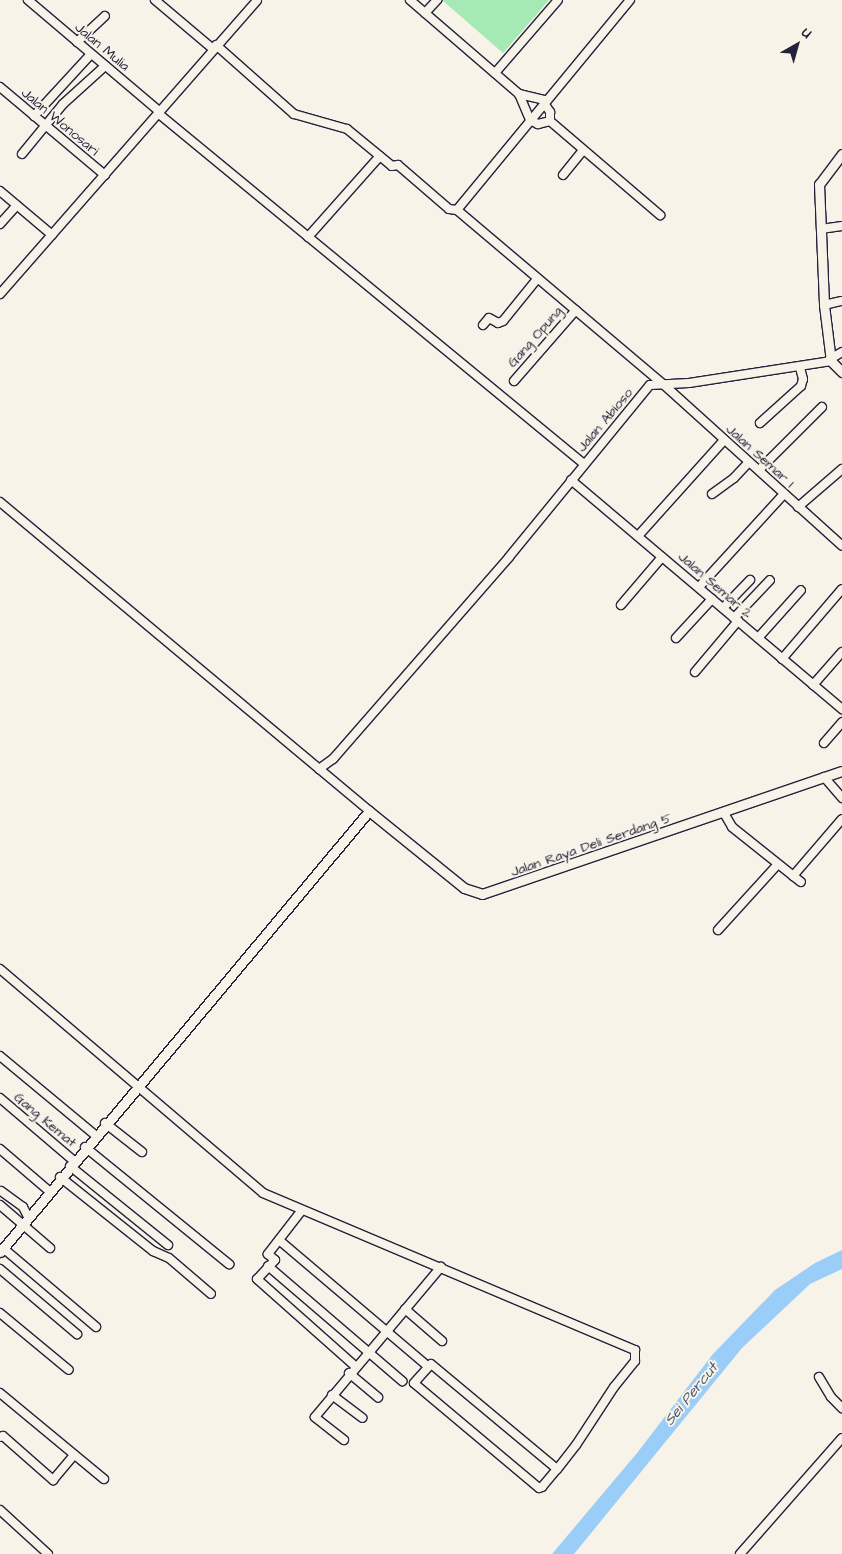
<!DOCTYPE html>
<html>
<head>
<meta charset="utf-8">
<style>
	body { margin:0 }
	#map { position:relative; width:842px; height:1554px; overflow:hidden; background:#f7f3e8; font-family:"Architects Daughter",sans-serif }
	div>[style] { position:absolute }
	.green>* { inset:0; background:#a5e9b5 }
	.water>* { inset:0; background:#9acef8 }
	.roads { filter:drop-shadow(1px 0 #22223b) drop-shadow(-1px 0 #22223b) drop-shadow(0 1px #22223b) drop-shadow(0 -1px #22223b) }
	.minor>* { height:8px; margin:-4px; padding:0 4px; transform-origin:4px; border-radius:4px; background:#f7f3e8 }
	.tertiary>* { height:9px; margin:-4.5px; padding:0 4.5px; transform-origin:4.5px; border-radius:4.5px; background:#f7f3e8 }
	span { translate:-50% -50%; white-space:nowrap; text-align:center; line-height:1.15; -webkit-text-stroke:4px #f7f3e8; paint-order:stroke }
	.street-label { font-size:14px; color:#22223b }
	.water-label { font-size:15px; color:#465674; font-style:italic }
	.north { position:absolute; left:772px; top:20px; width:50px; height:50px; -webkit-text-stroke:4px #f7f3e8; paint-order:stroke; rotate:38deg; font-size:14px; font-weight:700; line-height:20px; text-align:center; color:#22223b }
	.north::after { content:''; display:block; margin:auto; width:18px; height:22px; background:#22223b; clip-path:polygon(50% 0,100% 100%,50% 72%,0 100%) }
</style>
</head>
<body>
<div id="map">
	<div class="green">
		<div style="clip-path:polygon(442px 0,549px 0,503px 53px)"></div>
	</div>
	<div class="water">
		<div style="clip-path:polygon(842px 1250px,842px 1269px,810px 1284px,742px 1348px,574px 1554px,552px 1554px,637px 1453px,713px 1354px,775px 1290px,815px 1263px)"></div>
	</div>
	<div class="roads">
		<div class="minor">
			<div style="left:28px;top:0;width:173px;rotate:40.3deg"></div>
			<div style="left:155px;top:0;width:76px;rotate:40.2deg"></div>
			<div style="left:410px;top:0;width:144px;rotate:40.8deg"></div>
			<div style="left:519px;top:94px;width:28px;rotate:67deg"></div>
			<div style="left:530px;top:120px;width:9px;rotate:27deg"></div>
			<div style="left:538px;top:124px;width:12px;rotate:-14deg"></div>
			<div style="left:630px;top:0;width:272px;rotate:129.5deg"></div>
			<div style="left:457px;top:210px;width:270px;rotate:40.2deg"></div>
			<div style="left:663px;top:384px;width:241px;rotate:42.1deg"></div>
			<div style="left:425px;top:13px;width:18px;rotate:-47deg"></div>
			<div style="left:77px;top:42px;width:38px;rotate:-43deg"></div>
			<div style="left:216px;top:45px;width:104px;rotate:41.5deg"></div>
			<div style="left:294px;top:114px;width:55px;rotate:15.8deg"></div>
			<div style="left:347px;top:129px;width:58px;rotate:39.4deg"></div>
			<div style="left:392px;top:166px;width:6px;rotate:-9deg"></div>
			<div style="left:398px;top:165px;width:67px;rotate:40.8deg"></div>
			<div style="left:449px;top:209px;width:8px;rotate:7deg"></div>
			<div style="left:495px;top:73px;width:96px;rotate:-49.2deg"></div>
			<div style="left:0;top:87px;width:137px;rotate:40deg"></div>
			<div style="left:519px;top:94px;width:28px;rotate:13deg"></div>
			<div style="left:544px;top:103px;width:11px;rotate:56deg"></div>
			<div style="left:550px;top:112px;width:9px;rotate:90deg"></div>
			<div style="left:159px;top:114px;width:551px;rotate:39.47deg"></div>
			<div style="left:34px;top:116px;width:84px;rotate:-47.4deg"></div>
			<div style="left:550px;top:121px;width:145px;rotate:40.5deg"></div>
			<div style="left:22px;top:154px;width:65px;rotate:-50.6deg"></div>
			<div style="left:63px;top:104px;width:57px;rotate:-42.1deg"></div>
			<div style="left:563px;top:175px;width:32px;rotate:-51deg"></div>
			<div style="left:0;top:191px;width:68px;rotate:40.2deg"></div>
			<div style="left:0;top:224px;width:25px;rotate:-48deg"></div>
			<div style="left:821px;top:229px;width:21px;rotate:-8deg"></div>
			<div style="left:308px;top:237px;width:108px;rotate:-48.4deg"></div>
			<div style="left:0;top:294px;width:390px;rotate:-48.8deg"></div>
			<div style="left:824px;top:305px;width:18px;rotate:-13deg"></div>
			<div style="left:483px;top:325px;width:9px;rotate:-49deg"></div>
			<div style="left:489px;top:318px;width:10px;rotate:29deg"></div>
			<div style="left:498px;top:323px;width:5px;rotate:-22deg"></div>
			<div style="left:503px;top:321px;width:55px;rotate:-50.9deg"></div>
			<div style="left:830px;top:359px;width:14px;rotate:-30deg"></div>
			<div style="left:514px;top:381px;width:94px;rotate:-48.9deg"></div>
			<div style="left:760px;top:423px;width:55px;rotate:-42.1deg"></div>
			<div style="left:801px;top:386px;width:7px;rotate:-74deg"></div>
			<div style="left:803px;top:379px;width:11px;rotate:-105deg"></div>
			<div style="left:759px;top:470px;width:89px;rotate:-45deg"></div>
			<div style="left:571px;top:480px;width:355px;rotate:40.2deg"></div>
			<div style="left:712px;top:494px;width:27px;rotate:-36deg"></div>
			<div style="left:734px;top:478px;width:22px;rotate:-47deg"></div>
			<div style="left:0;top:502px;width:481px;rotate:39.9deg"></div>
			<div style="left:798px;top:507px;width:58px;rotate:-40.8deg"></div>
			<div style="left:638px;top:536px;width:129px;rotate:-48.1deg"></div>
			<div style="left:699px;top:587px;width:126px;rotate:-47.6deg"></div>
			<div style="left:621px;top:605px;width:63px;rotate:-49.5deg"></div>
			<div style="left:723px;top:608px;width:39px;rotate:-46deg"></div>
			<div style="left:734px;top:618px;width:52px;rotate:-46.5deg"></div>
			<div style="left:676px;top:638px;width:53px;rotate:-47.3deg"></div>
			<div style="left:758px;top:638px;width:64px;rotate:-48.1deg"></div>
			<div style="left:782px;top:659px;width:92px;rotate:-49.4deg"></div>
			<div style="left:695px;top:672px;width:67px;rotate:-49.9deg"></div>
			<div style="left:813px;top:685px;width:44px;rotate:-48.7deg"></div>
			<div style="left:824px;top:743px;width:28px;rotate:-49deg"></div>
			<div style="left:319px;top:769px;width:17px;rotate:-36deg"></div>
			<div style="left:333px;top:759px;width:268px;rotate:-48.9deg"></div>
			<div style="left:509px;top:557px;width:222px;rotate:-50.7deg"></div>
			<div style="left:650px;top:385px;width:39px;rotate:-3deg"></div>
			<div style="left:689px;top:383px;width:144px;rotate:-8.8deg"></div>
			<div style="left:824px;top:777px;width:28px;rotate:49deg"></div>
			<div style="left:724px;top:813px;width:16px;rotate:60deg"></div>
			<div style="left:732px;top:827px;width:88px;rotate:38.6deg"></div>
			<div style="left:793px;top:876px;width:75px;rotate:-49.3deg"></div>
			<div style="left:718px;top:930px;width:89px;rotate:-47.7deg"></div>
			<div style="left:0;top:969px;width:345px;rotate:40.4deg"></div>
			<div style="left:263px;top:1193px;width:404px;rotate:22.9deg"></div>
			<div style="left:635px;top:1350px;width:11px;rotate:90deg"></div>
			<div style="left:635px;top:1361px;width:33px;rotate:129deg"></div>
			<div style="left:614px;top:1387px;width:69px;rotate:123.2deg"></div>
			<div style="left:576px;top:1445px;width:31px;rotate:128deg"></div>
			<div style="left:557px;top:1469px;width:23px;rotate:130deg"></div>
			<div style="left:542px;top:1487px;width:3px;rotate:162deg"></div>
			<div style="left:539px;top:1488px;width:163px;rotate:-140deg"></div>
			<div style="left:414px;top:1383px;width:25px;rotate:-48deg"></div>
			<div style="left:431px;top:1364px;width:164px;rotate:39.8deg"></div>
			<div style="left:0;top:1056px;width:124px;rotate:39.7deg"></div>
			<div style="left:0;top:1098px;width:97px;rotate:40.4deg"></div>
			<div style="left:105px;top:1123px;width:47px;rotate:38.1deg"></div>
			<div style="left:85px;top:1147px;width:186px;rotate:39.1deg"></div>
			<div style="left:0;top:1149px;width:65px;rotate:40.6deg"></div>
			<div style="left:70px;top:1166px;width:126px;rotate:38.9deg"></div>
			<div style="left:60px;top:1177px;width:119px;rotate:38.5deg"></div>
			<div style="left:153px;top:1251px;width:17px;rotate:24deg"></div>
			<div style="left:169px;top:1258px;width:55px;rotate:40.6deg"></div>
			<div style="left:1px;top:1191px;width:27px;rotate:36deg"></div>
			<div style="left:23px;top:1207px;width:11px;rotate:63deg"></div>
			<div style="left:0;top:1205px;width:66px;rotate:40.7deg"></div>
			<div style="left:302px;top:1210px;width:56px;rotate:127.7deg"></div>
			<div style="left:268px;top:1254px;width:9px;rotate:41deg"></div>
			<div style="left:275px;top:1260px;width:26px;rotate:133deg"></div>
			<div style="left:257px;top:1279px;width:131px;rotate:41.6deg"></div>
			<div style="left:279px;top:1240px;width:192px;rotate:40.3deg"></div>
			<div style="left:3px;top:1248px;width:122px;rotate:40.3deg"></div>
			<div style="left:268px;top:1266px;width:177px;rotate:40.6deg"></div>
			<div style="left:0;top:1269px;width:101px;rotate:40.2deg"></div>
			<div style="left:405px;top:1309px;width:49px;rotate:40.9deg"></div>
			<div style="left:0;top:1313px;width:89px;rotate:39.6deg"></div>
			<div style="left:349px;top:1373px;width:38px;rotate:40deg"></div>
			<div style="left:819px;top:1377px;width:23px;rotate:59deg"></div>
			<div style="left:831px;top:1397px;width:16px;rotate:45deg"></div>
			<div style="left:0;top:1393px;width:135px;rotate:39.6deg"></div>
			<div style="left:332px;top:1395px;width:38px;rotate:37deg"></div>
			<div style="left:0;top:1437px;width:3px;rotate:-18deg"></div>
			<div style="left:3px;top:1436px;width:67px;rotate:41.3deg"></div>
			<div style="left:53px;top:1480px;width:33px;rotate:-50deg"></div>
			<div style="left:344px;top:1440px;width:37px;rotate:-142deg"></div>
			<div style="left:315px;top:1417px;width:196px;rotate:-50deg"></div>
			<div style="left:0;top:1510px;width:65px;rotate:42.5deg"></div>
			<div style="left:740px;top:1554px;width:154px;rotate:-48.7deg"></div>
		</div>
		<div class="tertiary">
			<div style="left:842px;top:154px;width:38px;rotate:127deg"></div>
			<div style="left:819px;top:184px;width:121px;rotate:87.6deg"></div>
			<div style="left:824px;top:305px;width:56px;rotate:82.9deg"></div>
			<div style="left:831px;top:361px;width:16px;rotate:45deg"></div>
			<div style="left:0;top:1252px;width:575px;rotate:-50.08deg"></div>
			<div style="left:369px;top:811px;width:122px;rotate:39deg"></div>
			<div style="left:464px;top:888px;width:19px;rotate:18deg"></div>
			<div style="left:482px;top:894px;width:380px;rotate:-18.9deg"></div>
		</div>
	</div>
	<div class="street-label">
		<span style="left:102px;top:47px;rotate:40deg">Jalan Mulia</span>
		<span style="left:60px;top:122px;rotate:40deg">Jalan Wonosari</span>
		<span style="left:535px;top:337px;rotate:-49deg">Gang Opung</span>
		<span style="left:605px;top:420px;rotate:-50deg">Jalan Abioso</span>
		<span style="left:760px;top:456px;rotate:42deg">Jalan Semar 1</span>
		<span style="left:715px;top:585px;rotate:41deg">Jalan Semar 2</span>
		<span style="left:591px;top:845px;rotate:-19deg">Jalan Raya Deli Serdang 5</span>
		<span style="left:45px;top:1120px;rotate:40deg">Gang Kemat</span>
	</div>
	<div class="water-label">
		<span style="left:691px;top:1394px;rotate:-51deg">Sei Percut</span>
	</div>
	<div class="north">U</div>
</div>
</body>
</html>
